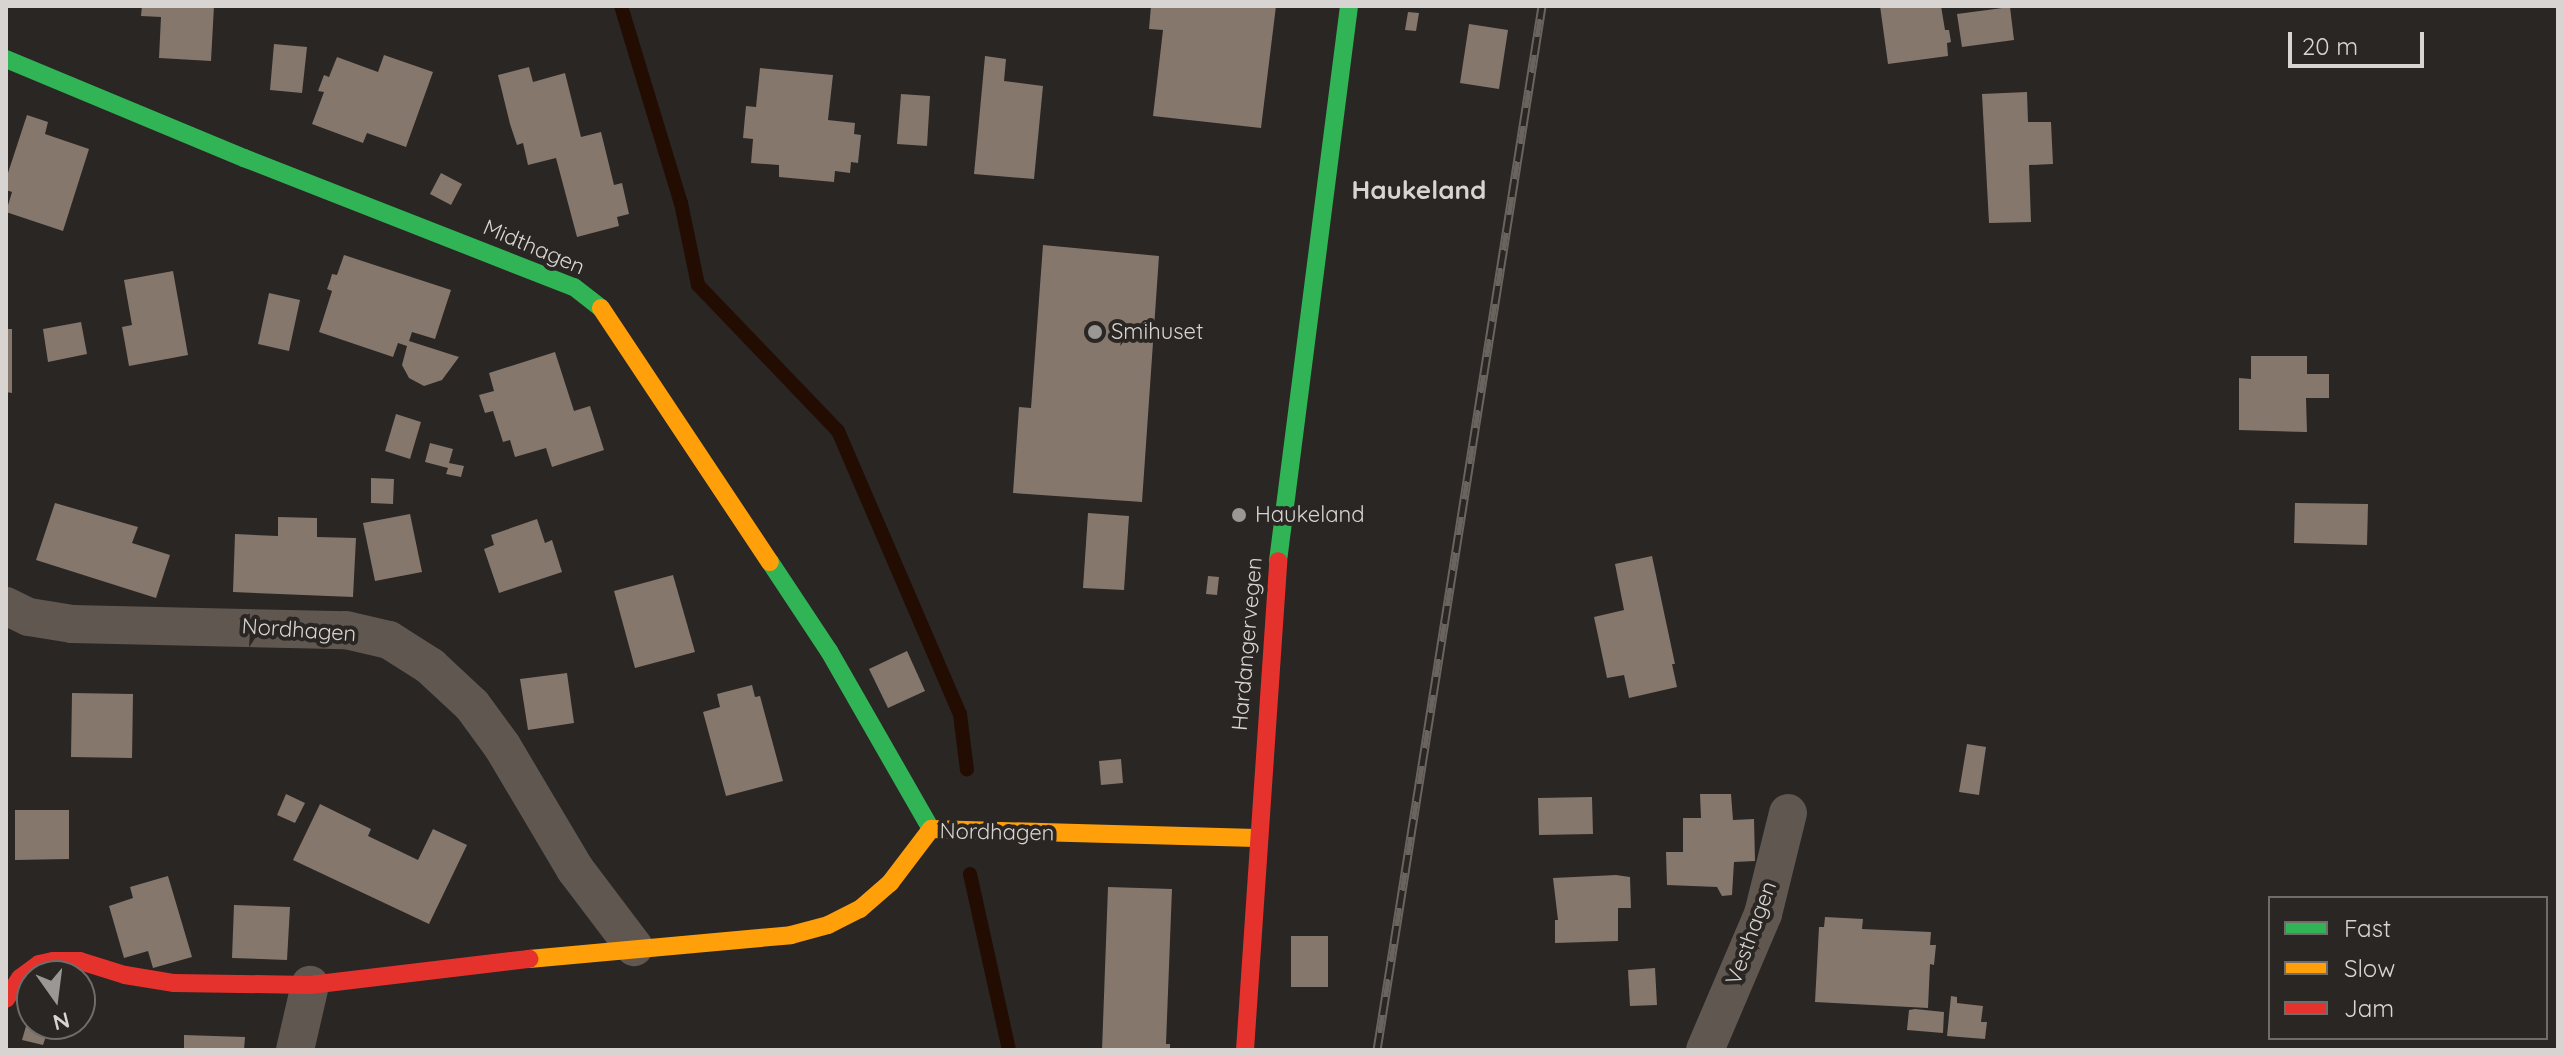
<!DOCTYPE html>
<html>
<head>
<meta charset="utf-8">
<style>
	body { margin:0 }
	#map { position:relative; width:2564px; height:1056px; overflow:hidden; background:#292624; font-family:Quicksand,sans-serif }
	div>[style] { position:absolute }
	.stream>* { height:14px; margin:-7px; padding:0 7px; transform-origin:7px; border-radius:7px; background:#230d03 }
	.building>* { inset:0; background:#85776c }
	.street>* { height:38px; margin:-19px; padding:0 19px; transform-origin:19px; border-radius:19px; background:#605750 }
	.fast>* { height:18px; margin:-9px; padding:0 9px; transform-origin:9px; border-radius:9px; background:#30b455 }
	.slow>* { height:18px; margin:-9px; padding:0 9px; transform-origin:9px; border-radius:9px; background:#ff9f0a }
	.jam>* { height:18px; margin:-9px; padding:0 9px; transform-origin:9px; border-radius:9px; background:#e5322d }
	.rail>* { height:9px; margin-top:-4.5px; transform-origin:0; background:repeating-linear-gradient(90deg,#2a2623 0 18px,#6a645f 0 36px); box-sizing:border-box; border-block:2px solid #6a645f }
	.dots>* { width:22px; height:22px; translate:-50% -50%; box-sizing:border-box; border:4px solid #2a2623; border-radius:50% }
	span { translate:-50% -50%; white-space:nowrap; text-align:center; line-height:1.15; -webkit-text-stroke:8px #2a2623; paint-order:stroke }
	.street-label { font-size:22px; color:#d7d4d1 }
	.poi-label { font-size:22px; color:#d7d4d1 }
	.left { translate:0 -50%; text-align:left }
	.quarter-label { font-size:26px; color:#d7d4d1; font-weight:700 }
	.frame { position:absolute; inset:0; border:8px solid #d7d4d1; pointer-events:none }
	.legend { position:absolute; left:2268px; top:896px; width:280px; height:144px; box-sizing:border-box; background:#2a2623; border:2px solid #6f6c69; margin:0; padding:10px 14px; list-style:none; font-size:24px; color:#d7d4d1 }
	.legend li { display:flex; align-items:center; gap:16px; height:40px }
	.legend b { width:40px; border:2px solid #6f6c69 }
	.north { position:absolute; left:16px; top:960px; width:80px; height:80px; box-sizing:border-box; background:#2a2623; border:2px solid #6f6c69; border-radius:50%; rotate:166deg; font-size:22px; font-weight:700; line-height:32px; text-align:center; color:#d7d4d1 }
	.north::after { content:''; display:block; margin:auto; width:28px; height:36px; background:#9a9794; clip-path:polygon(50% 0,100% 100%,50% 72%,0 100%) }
	.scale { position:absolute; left:2288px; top:32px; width:136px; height:36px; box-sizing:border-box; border:4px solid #d7d4d1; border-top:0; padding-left:10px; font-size:24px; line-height:28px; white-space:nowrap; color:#d7d4d1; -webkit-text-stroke:6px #2a2623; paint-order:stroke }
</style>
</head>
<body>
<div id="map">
	<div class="stream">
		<div style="left:621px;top:6px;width:206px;rotate:73.1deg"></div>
		<div style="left:681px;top:203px;width:84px;rotate:78.3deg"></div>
		<div style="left:698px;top:285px;width:202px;rotate:46.2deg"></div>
		<div style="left:838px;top:431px;width:308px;rotate:66.7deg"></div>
		<div style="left:960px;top:714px;width:56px;rotate:82.9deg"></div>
		<div style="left:970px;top:874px;width:180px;rotate:77.5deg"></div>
	</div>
	<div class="building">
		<div style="clip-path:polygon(142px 6px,214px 6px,211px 61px,159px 58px,161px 17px,141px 16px)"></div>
		<div style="clip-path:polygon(1151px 6px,1276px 6px,1261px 128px,1153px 116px,1163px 30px,1149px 29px)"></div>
		<div style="clip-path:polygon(1880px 6px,1941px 6px,1945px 30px,1949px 30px,1951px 42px,1947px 43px,1948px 56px,1888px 64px)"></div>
		<div style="clip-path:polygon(2010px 7px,2014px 40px,1962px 47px,1957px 14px)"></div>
		<div style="clip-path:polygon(1408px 12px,1419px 13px,1416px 31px,1405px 30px)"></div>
		<div style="clip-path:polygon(1469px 24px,1508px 30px,1499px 89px,1460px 83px)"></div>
		<div style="clip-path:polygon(274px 44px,307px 47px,302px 93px,270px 90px)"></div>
		<div style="clip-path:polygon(384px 55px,433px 72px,406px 147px,367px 133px,363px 143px,312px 124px,324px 92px,318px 91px,324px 75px,329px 77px,337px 57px,378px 72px)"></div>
		<div style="clip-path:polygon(985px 56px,1006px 59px,1004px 81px,1043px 86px,1034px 179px,974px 174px)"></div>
		<div style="clip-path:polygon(529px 67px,533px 82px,565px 73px,581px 137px,601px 132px,614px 185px,622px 183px,629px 214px,617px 217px,619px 226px,577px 237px,556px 158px,528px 165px,523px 143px,517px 145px,510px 124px,498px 75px)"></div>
		<div style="clip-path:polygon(760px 68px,833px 75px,828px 120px,855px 123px,854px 134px,861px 135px,858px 163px,851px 162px,850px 173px,835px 171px,834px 182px,779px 177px,779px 165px,751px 163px,753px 139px,743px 138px,746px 106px,756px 107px)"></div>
		<div style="clip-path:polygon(2027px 92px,2028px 122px,2051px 122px,2053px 164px,2029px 165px,2031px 222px,1989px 223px,1982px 94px)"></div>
		<div style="clip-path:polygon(901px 94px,930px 96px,927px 146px,897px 144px)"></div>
		<div style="clip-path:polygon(27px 115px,48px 122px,45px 134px,89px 149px,63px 231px,6px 212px,12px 192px,6px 190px,6px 179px)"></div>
		<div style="clip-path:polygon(441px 173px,462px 184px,451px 205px,430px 194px)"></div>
		<div style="clip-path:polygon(1043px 245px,1159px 256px,1142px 502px,1013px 493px,1019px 407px,1031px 408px)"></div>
		<div style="clip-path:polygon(344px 255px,451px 290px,435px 339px,412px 332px,409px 341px,459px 357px,442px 380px,424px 386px,409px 378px,402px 365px,407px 346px,398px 343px,393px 357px,319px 332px,332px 291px,327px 289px,330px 281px,332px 274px,337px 275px)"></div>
		<div style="clip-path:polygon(173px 271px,188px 355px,129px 366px,122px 327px,132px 325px,124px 280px)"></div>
		<div style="clip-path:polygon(269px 293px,300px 300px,289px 351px,258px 344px)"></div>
		<div style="clip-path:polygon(81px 322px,87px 354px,48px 362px,43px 329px)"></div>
		<div style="clip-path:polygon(6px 329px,12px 329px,12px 393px,6px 392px)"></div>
		<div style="clip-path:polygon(555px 352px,574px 411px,590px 406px,604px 450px,552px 467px,546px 448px,515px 457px,510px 440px,503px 442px,493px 411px,485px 413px,479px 395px,494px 391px,489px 373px)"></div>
		<div style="clip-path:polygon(2251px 356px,2307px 356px,2307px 374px,2329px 374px,2329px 398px,2306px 398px,2307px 432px,2239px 430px,2239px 378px,2251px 379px)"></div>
		<div style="clip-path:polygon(396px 414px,421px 422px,410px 459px,385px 451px)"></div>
		<div style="clip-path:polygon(430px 443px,453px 449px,449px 463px,464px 466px,461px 477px,446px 474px,448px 468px,425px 462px)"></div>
		<div style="clip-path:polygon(371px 478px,394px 479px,393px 504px,371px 503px)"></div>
		<div style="clip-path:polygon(55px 503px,138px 527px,132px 543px,170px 555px,156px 598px,36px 560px)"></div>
		<div style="clip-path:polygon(2295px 503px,2368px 504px,2367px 545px,2294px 543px)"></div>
		<div style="clip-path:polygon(1088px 513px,1129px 516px,1124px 590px,1083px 588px)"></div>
		<div style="clip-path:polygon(410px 514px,422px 572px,375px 581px,363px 523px)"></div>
		<div style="clip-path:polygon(278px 517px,317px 518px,317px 537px,356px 538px,353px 597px,233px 592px,235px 534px,278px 536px)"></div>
		<div style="clip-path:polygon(537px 519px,545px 543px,552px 540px,562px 572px,499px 593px,484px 549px,494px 545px,491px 535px)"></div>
		<div style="clip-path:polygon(1652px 556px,1675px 664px,1672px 664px,1677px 687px,1629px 698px,1624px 675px,1607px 678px,1594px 617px,1624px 610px,1615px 564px)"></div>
		<div style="clip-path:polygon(673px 575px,695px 652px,635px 668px,614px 591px)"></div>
		<div style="clip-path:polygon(1208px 576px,1219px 577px,1217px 595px,1206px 594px)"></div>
		<div style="clip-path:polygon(907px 651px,925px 691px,888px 708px,869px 669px)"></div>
		<div style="clip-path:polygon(567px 673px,574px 723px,528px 730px,520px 679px)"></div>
		<div style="clip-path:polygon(752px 685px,755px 697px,760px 696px,783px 781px,726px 796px,703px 712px,720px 707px,717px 694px)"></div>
		<div style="clip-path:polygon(72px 693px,133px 694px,132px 758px,71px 757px)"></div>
		<div style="clip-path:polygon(1967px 744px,1986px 747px,1979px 795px,1959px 792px)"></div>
		<div style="clip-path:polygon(1121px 759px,1123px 783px,1101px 785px,1099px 761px)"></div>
		<div style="clip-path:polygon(286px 794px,305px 803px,295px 823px,277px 815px)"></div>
		<div style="clip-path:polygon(1700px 794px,1731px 794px,1733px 820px,1754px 819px,1755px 861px,1734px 862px,1732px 895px,1722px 896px,1717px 887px,1667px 885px,1666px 852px,1683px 852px,1683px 818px,1701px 818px)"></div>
		<div style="clip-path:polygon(1592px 797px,1593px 834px,1539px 835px,1538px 798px)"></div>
		<div style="clip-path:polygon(320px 804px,371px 829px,368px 836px,418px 860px,433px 829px,467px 845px,429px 924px,293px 860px)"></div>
		<div style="clip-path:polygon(15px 810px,69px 810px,69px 859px,15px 860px)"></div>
		<div style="clip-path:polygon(1616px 875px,1630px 877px,1631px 908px,1618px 908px,1618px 941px,1555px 943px,1555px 920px,1558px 920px,1553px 878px)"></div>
		<div style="clip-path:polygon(168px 876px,192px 957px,153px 968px,148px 951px,124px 958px,109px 906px,133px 898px,130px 887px)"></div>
		<div style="clip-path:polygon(1108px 887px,1172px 889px,1166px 1044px,1170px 1044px,1170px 1050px,1102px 1050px)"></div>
		<div style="clip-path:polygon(234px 905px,290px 907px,287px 960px,232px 958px)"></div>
		<div style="clip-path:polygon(1825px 917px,1863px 919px,1862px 929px,1931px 932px,1930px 945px,1936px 945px,1934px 965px,1930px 964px,1928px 1008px,1815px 1002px,1819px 927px,1824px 927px)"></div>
		<div style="clip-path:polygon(1291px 936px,1328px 936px,1328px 987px,1291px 987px)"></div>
		<div style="clip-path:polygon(1655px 968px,1657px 1005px,1630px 1006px,1628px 970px)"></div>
		<div style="clip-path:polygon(1951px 996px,1957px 997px,1957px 1003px,1983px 1006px,1981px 1022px,1987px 1022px,1985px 1039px,1947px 1036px)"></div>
		<div style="clip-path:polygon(31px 1009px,32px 1024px,50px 1024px,43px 1045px,22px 1040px)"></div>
		<div style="clip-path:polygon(1915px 1009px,1944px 1012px,1943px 1033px,1907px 1030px,1909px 1010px)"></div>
		<div style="clip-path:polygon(184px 1035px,245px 1037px,244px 1050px,184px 1050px)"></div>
	</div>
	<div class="street">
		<div style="left:6px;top:606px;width:25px;rotate:26deg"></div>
		<div style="left:29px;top:617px;width:44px;rotate:9.2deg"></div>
		<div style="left:72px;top:624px;width:274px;rotate:1.3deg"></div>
		<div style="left:346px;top:630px;width:44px;rotate:13.1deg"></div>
		<div style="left:389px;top:640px;width:49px;rotate:32.4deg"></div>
		<div style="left:430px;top:666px;width:57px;rotate:42.9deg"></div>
		<div style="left:472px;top:705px;width:51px;rotate:53.8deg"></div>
		<div style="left:502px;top:746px;width:143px;rotate:59.3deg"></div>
		<div style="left:575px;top:869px;width:98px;rotate:52.9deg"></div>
		<div style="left:295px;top:1050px;width:67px;rotate:-77deg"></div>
		<div style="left:1705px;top:1050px;width:148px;rotate:-66.9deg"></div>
		<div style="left:1763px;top:914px;width:104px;rotate:-76.1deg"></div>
	</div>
	<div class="fast">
		<div style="left:6px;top:59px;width:258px;rotate:22.6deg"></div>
		<div style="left:244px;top:158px;width:354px;rotate:21.4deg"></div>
		<div style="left:574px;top:287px;width:34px;rotate:38deg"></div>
		<div style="left:1278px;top:561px;width:560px;rotate:-82.71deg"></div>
		<div style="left:770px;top:562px;width:107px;rotate:56.5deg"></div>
		<div style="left:829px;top:651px;width:205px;rotate:60.2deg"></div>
	</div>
	<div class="slow">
		<div style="left:601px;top:308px;width:305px;rotate:56.4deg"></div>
		<div style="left:529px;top:959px;width:263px;rotate:-5.2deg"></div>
		<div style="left:791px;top:935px;width:38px;rotate:-15deg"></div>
		<div style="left:828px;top:925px;width:36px;rotate:-27deg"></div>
		<div style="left:860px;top:909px;width:40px;rotate:-41deg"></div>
		<div style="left:890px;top:883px;width:68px;rotate:-52.8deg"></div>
		<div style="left:931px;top:829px;width:325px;rotate:1.6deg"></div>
	</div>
	<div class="jam">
		<div style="left:6px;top:999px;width:25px;rotate:-56deg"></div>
		<div style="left:20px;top:978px;width:24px;rotate:-36deg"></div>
		<div style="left:39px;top:964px;width:14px;rotate:-12deg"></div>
		<div style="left:53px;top:961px;width:27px"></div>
		<div style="left:80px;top:961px;width:47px;rotate:17.3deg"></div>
		<div style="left:125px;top:975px;width:50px;rotate:9.3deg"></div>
		<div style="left:174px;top:983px;width:136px;rotate:0.8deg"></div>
		<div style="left:310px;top:985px;width:221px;rotate:-6.8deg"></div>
		<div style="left:1245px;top:1050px;width:490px;rotate:-86.1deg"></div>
	</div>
	<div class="rail">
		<div style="left:1377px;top:1050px;width:1057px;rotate:-81.02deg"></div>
	</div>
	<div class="dots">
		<div style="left:1095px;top:332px;background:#9a9794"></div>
		<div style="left:1239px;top:515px;background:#9a9794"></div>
	</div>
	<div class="street-label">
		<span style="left:534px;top:247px;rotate:23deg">Midthagen</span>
		<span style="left:299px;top:630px;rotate:4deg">Nordhagen</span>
		<span style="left:1247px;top:644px;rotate:-85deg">Hardangervegen</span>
		<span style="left:997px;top:832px;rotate:1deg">Nordhagen</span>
		<span style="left:1751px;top:933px;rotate:-70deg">Vesthagen</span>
	</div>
	<div class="poi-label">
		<span class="left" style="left:1111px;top:332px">Smihuset</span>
		<span class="left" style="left:1255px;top:515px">Haukeland</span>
	</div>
	<div class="quarter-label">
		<span style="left:1419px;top:190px">Haukeland</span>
	</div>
	<div class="frame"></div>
	<ul class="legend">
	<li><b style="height:10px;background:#30b455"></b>Fast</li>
	<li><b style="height:10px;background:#ff9f0a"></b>Slow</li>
	<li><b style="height:10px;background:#e5322d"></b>Jam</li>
	</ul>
	<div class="north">N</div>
	<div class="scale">20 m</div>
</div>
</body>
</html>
